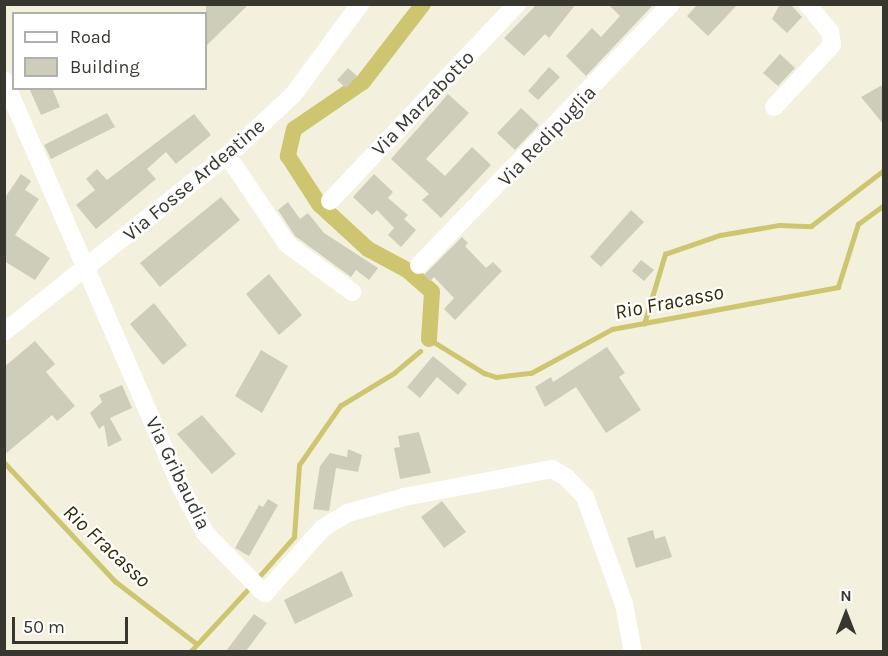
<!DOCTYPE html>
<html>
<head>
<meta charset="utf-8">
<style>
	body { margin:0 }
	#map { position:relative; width:888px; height:656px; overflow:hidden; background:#f3f1de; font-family:Karla,sans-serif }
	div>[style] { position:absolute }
	.stream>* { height:4.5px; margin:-2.25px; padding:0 2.25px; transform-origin:2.25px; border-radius:2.25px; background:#cdc56f }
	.canal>* { height:16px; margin:-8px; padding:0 8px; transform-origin:8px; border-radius:8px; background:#cdc56f }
	.building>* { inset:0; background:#cecdba }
	.minor>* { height:18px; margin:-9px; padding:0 9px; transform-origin:9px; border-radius:9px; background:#fff }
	span { translate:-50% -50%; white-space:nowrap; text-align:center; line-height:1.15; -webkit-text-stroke:4.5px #fff; paint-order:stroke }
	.street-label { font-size:20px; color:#37362f }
	.water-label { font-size:21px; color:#2f2b05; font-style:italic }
	.frame { position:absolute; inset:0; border:6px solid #37362f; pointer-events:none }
	.legend { position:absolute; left:12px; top:12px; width:195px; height:78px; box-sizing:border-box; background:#fff; border:2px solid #afafac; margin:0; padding:8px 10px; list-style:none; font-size:18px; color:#37362f }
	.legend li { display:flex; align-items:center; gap:12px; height:30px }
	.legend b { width:30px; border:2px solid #afafac }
	.north { position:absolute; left:816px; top:584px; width:60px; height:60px; -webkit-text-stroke:4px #fff; paint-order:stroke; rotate:0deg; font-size:16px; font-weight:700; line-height:24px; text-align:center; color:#37362f }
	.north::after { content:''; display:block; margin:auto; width:21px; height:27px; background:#37362f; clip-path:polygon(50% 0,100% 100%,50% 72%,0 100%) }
	.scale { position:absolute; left:12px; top:617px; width:116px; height:27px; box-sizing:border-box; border:3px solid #37362f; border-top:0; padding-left:8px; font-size:18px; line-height:21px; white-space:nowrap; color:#37362f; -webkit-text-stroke:4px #fff; paint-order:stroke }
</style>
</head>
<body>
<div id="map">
	<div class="stream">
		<div style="left:644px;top:324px;width:73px;rotate:-73.3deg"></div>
		<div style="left:665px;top:254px;width:58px;rotate:-19.1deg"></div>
		<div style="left:720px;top:235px;width:60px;rotate:-9.6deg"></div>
		<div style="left:779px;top:225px;width:32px;rotate:2deg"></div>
		<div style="left:811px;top:226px;width:92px;rotate:-37.5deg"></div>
		<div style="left:429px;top:339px;width:65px;rotate:31.7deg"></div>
		<div style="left:484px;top:373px;width:13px;rotate:18deg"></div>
		<div style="left:496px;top:377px;width:35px;rotate:-7deg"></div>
		<div style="left:531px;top:373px;width:92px;rotate:-28.5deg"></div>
		<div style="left:612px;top:329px;width:230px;rotate:-10.5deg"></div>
		<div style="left:838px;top:287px;width:66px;rotate:-72.4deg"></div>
		<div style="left:858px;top:224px;width:32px;rotate:-36deg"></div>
		<div style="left:4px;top:462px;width:163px;rotate:47deg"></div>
		<div style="left:115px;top:581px;width:103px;rotate:37.5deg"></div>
		<div style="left:257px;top:579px;width:56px;rotate:-48.6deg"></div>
		<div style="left:294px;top:537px;width:72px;rotate:-86deg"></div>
		<div style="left:299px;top:465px;width:72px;rotate:-55.2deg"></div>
		<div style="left:340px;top:406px;width:63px;rotate:-31.4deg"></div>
		<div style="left:394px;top:373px;width:34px;rotate:-40deg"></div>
		<div style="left:190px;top:652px;width:91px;rotate:-47.2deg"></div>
	</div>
	<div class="canal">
		<div style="left:423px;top:4px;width:98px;rotate:127.6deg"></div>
		<div style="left:363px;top:82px;width:83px;rotate:145.7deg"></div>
		<div style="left:294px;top:129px;width:28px;rotate:103deg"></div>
		<div style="left:288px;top:156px;width:57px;rotate:57.1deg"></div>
		<div style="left:319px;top:204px;width:67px;rotate:42.6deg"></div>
		<div style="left:368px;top:249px;width:44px;rotate:28.3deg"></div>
		<div style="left:407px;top:270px;width:33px;rotate:41deg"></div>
		<div style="left:432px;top:292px;width:47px;rotate:93.7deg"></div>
	</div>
	<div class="building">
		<div style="clip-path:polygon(206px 4px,249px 4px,206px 46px)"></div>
		<div style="clip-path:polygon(537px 4px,576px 4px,549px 38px,545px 34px,524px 56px,504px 38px)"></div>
		<div style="clip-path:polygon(608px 4px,654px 4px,586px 76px,566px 56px,592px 28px,601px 37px,620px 16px)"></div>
		<div style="clip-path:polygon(698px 4px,738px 4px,708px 36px,687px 16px)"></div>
		<div style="clip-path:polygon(780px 4px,790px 4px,802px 17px,787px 33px,772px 19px)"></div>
		<div style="clip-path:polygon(780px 54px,795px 68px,778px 86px,763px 73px)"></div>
		<div style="clip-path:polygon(549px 67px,560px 77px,538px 100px,528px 91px)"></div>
		<div style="clip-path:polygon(348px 68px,357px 76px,346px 88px,337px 80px)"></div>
		<div style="clip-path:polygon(884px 84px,884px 125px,861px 97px)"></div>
		<div style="clip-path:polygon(29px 88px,52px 88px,60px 107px,41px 115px)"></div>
		<div style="clip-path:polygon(448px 94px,469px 113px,426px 159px,445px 176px,472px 147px,491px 165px,441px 218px,422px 200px,429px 194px,391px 159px)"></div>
		<div style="clip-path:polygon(521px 108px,539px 125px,515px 150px,497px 133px)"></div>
		<div style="clip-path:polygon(107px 113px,115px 127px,51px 159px,44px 145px)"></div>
		<div style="clip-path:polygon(194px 114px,211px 135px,176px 164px,166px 152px,147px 169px,156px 179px,96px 229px,76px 205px,95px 190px,86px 179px,97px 169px,107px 180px)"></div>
		<div style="clip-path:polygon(21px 174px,31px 181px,25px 190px,39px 199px,15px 235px,50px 258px,35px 280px,4px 261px,4px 199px)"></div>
		<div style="clip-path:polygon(374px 174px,393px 192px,388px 198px,408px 215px,404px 219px,416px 230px,401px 247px,388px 235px,394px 228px,377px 210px,372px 215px,353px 197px)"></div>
		<div style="clip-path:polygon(221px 197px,240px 220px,160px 287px,140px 263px)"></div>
		<div style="clip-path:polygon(288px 202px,300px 219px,308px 213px,324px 233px,378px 268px,369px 280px,356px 270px,351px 277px,295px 236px,278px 210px)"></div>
		<div style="clip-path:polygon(631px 210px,644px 222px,601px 267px,590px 257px)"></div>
		<div style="clip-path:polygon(462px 237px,468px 243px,465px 246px,486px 268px,493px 262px,502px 271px,455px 320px,444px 309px,454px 298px,434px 277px,430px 281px,424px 275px)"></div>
		<div style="clip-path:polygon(641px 260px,654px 270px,644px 281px,632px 271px)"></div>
		<div style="clip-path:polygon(269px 274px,302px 315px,279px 335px,246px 294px)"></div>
		<div style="clip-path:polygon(154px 303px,187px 345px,163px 365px,130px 324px)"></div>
		<div style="clip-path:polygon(35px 341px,55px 364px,46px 372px,75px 406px,57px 421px,52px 415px,4px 455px,4px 367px)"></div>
		<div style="clip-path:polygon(607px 347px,625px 373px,619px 377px,641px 410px,606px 433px,576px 387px,545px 407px,535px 387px,551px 377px,553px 382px)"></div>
		<div style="clip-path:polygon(261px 350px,288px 366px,262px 413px,235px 396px)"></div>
		<div style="clip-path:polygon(433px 356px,467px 384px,458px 395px,437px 377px,420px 398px,407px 387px)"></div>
		<div style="clip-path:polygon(122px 385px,132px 408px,110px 418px,122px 440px,108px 447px,104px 425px,99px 429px,90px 413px,102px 402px,99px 395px)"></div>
		<div style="clip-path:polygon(202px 415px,236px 454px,212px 474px,177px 434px)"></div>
		<div style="clip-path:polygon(419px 432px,431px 473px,400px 479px,394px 448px,400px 447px,398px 436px)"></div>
		<div style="clip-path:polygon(348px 449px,362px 455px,358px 472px,336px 468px,329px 511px,313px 509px,320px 466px,330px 453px,347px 457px)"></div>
		<div style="clip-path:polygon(268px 499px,278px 505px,249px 556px,235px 548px,259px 505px,263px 507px)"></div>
		<div style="clip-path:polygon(442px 501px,466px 532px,444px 548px,421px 517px)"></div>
		<div style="clip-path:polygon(653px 530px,655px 539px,665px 536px,672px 557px,636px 568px,627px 538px)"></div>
		<div style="clip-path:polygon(342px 571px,353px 596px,295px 624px,284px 600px)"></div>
		<div style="clip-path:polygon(254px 614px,267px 623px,246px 651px,226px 651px)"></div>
	</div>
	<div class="minor">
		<div style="left:4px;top:80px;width:448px;rotate:66.5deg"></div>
		<div style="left:183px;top:491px;width:47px;rotate:62.4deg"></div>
		<div style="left:205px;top:533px;width:77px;rotate:45.5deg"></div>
		<div style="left:259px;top:588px;width:8px;rotate:40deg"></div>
		<div style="left:265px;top:593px;width:87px;rotate:-48.3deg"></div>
		<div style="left:323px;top:528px;width:29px;rotate:-31deg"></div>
		<div style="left:348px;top:513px;width:58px;rotate:-15.9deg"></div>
		<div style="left:404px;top:497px;width:151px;rotate:-10.7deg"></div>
		<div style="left:552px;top:469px;width:16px;rotate:30deg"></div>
		<div style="left:566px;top:477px;width:28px;rotate:46deg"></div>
		<div style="left:585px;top:497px;width:114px;rotate:70deg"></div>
		<div style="left:624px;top:604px;width:49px;rotate:79.4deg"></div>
		<div style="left:774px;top:107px;width:85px;rotate:-46.9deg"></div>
		<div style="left:832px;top:45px;width:13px;rotate:-99deg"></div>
		<div style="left:830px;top:32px;width:36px;rotate:-129deg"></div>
		<div style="left:227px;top:155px;width:107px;rotate:56deg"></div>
		<div style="left:287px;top:244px;width:81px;rotate:36.4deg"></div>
		<div style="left:330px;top:201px;width:272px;rotate:-46.5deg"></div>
		<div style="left:419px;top:265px;width:363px;rotate:-46deg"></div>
		<div style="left:4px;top:332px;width:298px;rotate:-38.4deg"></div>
		<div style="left:237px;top:147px;width:76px;rotate:-42.9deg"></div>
		<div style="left:293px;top:95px;width:113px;rotate:-53.6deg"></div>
	</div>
	<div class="street-label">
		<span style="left:423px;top:103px;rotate:-46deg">Via Marzabotto</span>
		<span style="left:547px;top:136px;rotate:-46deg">Via Redipuglia</span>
		<span style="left:194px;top:180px;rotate:-40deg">Via Fosse Ardeatine</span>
		<span style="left:178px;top:473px;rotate:64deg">Via Gribaudia</span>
	</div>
	<div class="water-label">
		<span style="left:669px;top:302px;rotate:-11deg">Rio Fracasso</span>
		<span style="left:107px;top:546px;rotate:43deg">Rio Fracasso</span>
	</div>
	<div class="frame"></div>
	<ul class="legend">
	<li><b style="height:8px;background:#fff"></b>Road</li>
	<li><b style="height:16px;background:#cecdba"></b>Building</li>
	</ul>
	<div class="north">N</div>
	<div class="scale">50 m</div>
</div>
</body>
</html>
